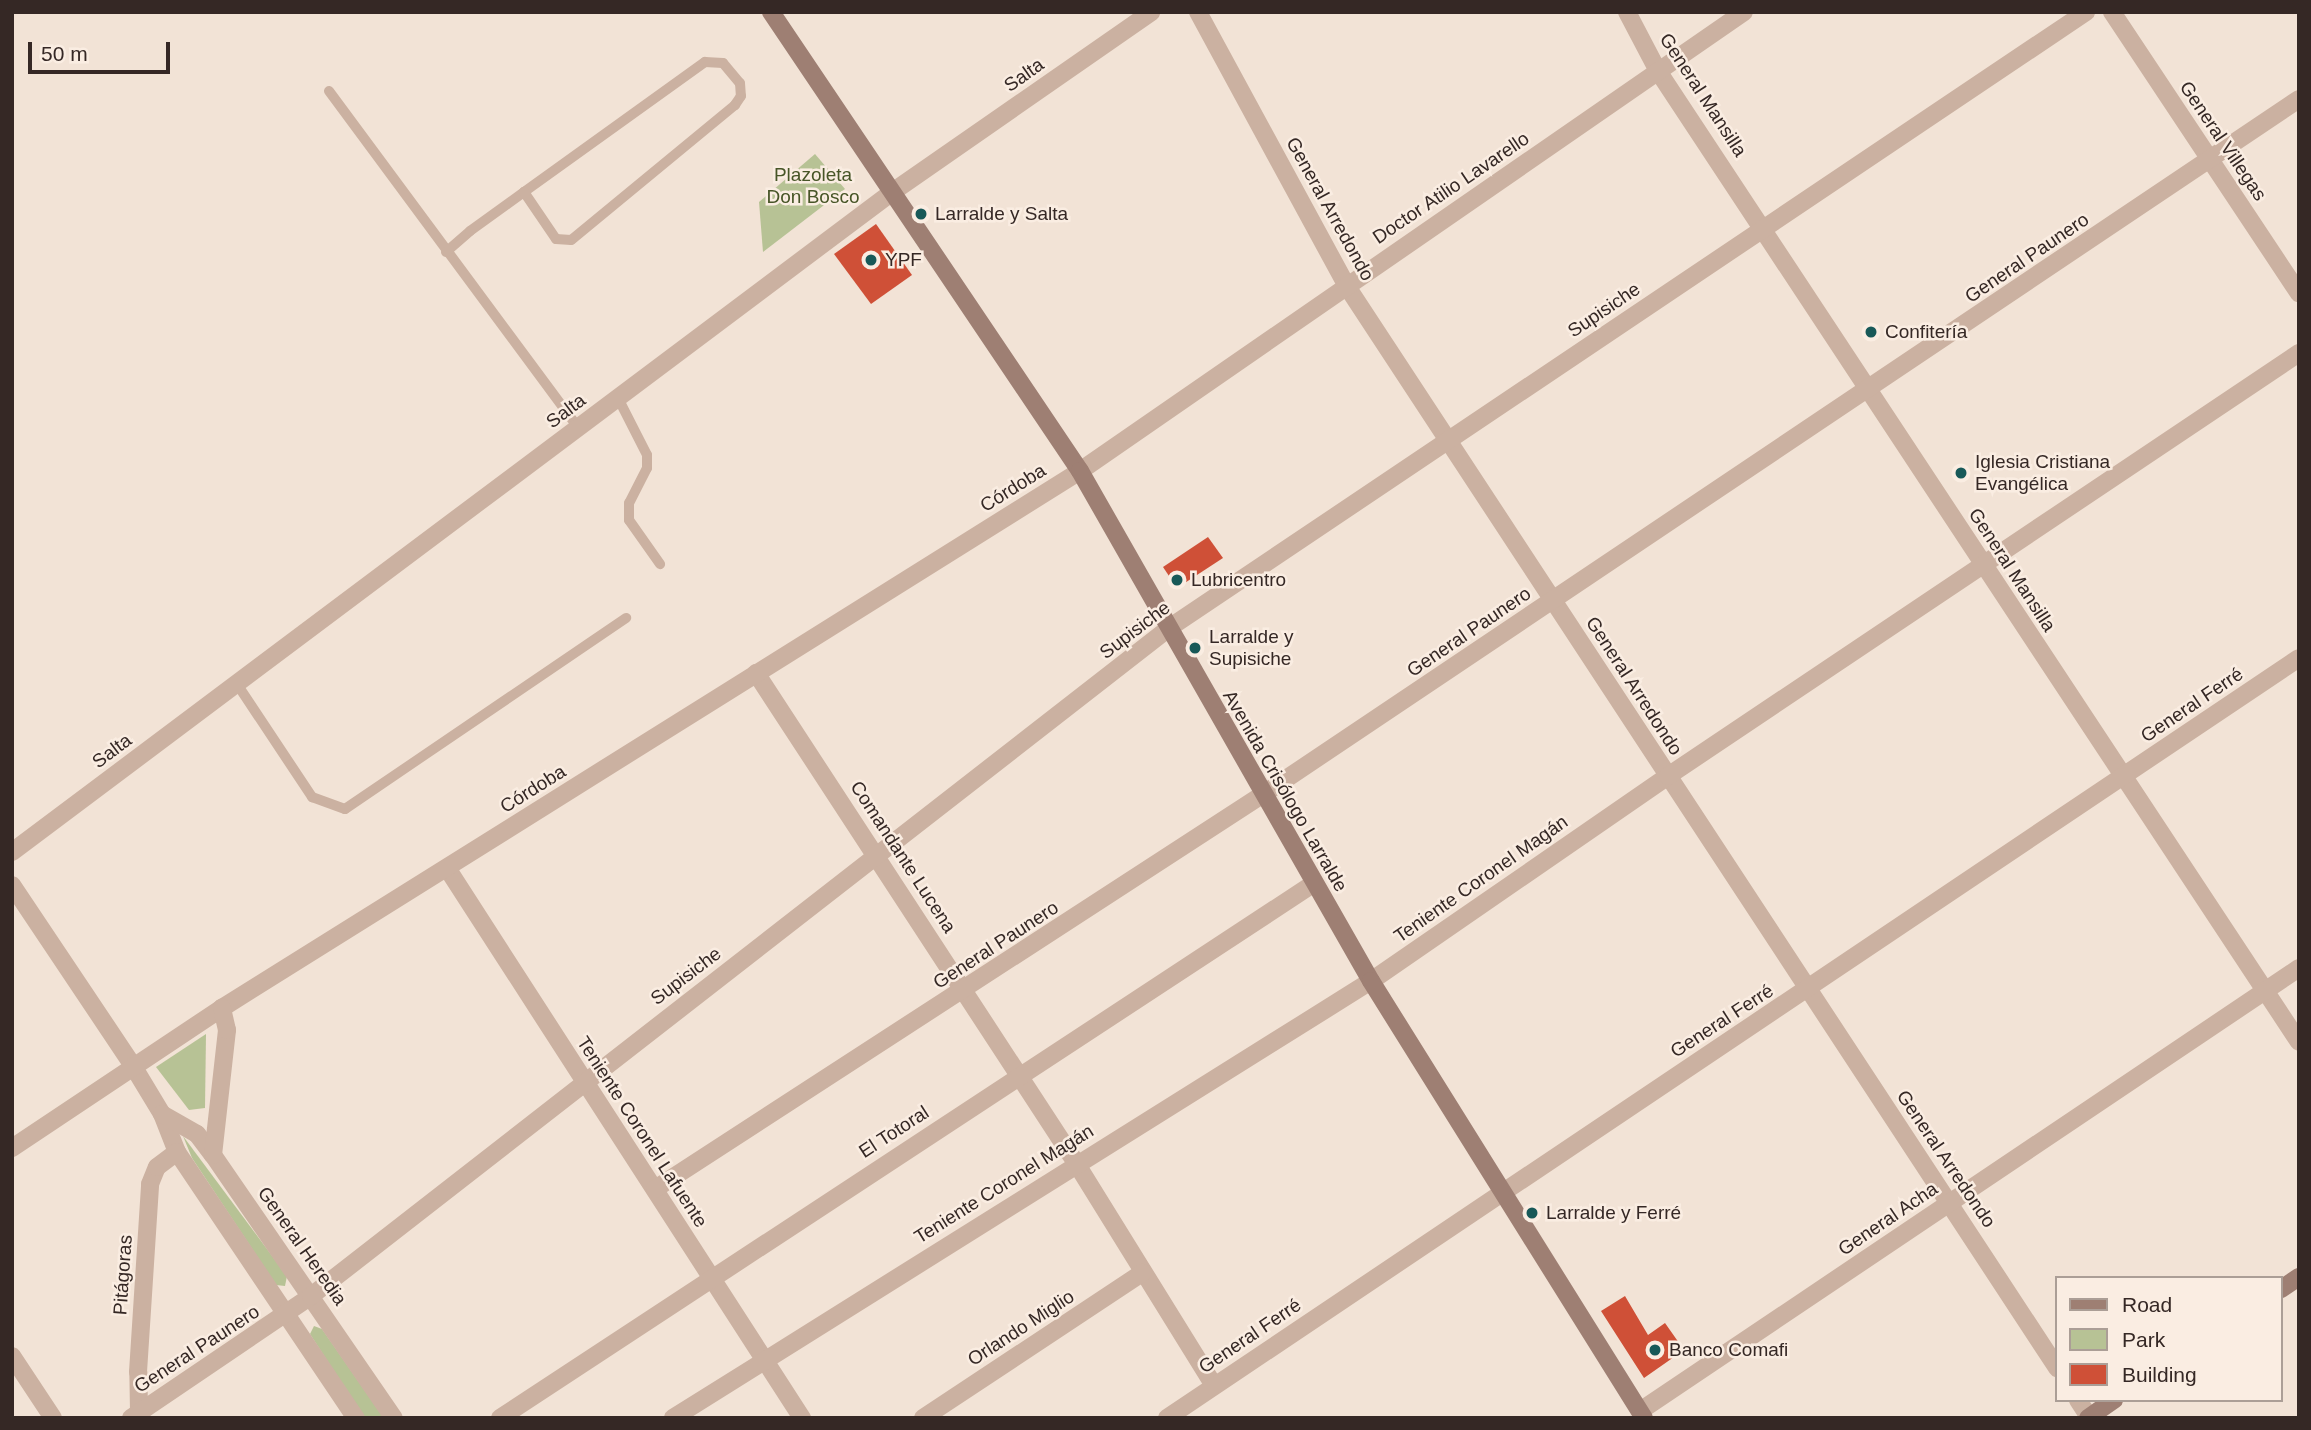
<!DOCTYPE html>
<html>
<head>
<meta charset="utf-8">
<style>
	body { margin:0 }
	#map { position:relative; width:2311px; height:1430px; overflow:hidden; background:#f2e3d6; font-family:Arial,sans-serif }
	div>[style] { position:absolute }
	.green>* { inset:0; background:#b7c295 }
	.building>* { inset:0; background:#cf5037 }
	.lane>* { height:10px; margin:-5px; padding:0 5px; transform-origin:5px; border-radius:5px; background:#cbb1a1 }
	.street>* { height:18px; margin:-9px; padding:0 9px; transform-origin:9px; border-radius:9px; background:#cbb1a1 }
	.secondary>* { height:18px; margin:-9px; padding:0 9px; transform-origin:9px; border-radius:9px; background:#9e7f73 }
	.dots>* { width:19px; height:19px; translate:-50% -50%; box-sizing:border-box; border:4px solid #faede2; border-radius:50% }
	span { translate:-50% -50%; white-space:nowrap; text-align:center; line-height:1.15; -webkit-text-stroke:5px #faede2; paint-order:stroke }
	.street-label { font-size:19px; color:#352825 }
	.park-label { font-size:19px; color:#475527 }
	.poi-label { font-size:19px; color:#352825 }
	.left { translate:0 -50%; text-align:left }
	.frame { position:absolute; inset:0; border:14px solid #352825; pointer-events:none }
	.legend { position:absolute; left:2055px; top:1276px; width:228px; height:126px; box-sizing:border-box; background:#faede2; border:2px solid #ab9e96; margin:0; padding:9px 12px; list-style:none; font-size:21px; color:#352825 }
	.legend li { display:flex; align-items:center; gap:14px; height:35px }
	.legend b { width:35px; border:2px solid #ab9e96 }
	.scale { position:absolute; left:28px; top:42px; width:142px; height:32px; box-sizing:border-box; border:4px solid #352825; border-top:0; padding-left:9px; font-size:21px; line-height:24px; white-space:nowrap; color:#352825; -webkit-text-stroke:5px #faede2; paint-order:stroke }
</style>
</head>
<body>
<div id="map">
	<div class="green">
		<div style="clip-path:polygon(815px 154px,845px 189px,763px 252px,759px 202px)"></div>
		<div style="clip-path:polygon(206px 1034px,205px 1108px,189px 1110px,156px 1067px)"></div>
		<div style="clip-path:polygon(183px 1136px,287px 1276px,285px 1286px,276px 1285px,192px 1158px)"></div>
		<div style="clip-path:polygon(314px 1326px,322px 1329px,384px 1418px,364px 1418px,310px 1334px)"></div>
	</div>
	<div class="building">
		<div style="clip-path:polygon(876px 224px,912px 275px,871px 304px,834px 254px)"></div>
		<div style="clip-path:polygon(1208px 537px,1223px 558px,1177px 588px,1163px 567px)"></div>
		<div style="clip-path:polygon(1625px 1296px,1648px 1335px,1665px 1323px,1684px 1350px,1644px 1378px,1601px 1311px)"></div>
	</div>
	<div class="lane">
		<div style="left:329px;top:91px;width:419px;rotate:53.5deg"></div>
		<div style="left:446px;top:252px;width:32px;rotate:-41deg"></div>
		<div style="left:470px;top:231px;width:67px;rotate:-35.8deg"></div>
		<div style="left:524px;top:192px;width:223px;rotate:-35.7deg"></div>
		<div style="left:705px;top:62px;width:18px;rotate:3deg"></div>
		<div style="left:723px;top:63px;width:26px;rotate:50deg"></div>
		<div style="left:740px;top:83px;width:13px;rotate:86deg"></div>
		<div style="left:741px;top:96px;width:11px;rotate:124deg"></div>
		<div style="left:735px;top:105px;width:212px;rotate:140.5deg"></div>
		<div style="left:571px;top:240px;width:15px;rotate:-176deg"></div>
		<div style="left:556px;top:239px;width:57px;rotate:-124.2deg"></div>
		<div style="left:618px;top:398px;width:64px;rotate:63deg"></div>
		<div style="left:647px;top:455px;width:13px;rotate:90deg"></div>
		<div style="left:647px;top:468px;width:39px;rotate:117deg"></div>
		<div style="left:629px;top:503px;width:17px;rotate:90deg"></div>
		<div style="left:629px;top:520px;width:54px;rotate:54.8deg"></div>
		<div style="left:237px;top:684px;width:136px;rotate:56.4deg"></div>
		<div style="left:312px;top:797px;width:35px;rotate:20deg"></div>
		<div style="left:345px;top:809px;width:340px;rotate:-34.2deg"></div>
	</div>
	<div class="street">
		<div style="left:1198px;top:12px;width:311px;rotate:61.5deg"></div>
		<div style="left:1346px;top:285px;width:1296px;rotate:56.71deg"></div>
		<div style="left:1627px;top:12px;width:67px;rotate:62.3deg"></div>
		<div style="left:1658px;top:71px;width:1163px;rotate:56.57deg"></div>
		<div style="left:2112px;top:12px;width:338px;rotate:56.4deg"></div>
		<div style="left:756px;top:673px;width:585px;rotate:56.85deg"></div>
		<div style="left:1076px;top:1163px;width:262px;rotate:58.2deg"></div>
		<div style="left:12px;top:852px;width:1099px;rotate:-36.86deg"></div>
		<div style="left:891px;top:193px;width:317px;rotate:-34.8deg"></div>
		<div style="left:447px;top:868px;width:655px;rotate:57.16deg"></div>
		<div style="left:12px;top:885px;width:218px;rotate:56.2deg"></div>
		<div style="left:133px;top:1066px;width:56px;rotate:58.9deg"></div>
		<div style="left:162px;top:1114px;width:41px;rotate:68.5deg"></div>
		<div style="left:177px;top:1152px;width:321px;rotate:56.1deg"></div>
		<div style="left:162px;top:1114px;width:40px;rotate:29.7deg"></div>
		<div style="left:197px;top:1134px;width:26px;rotate:53deg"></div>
		<div style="left:213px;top:1155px;width:319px;rotate:55.5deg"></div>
		<div style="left:12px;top:1148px;width:252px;rotate:-33.7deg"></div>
		<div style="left:222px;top:1008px;width:1012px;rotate:-32.04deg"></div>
		<div style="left:1080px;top:471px;width:807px;rotate:-34.65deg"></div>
		<div style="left:213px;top:1155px;width:126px;rotate:-83.6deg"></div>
		<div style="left:227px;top:1030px;width:23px;rotate:-103deg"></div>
		<div style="left:655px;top:1189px;width:724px;rotate:-32.99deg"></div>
		<div style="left:1262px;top:795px;width:1249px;rotate:-33.87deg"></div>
		<div style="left:12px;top:1356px;width:74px;rotate:56.5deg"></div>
		<div style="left:2078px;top:1400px;width:20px;rotate:57deg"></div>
		<div style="left:139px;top:1411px;width:39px;rotate:-91deg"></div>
		<div style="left:138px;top:1372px;width:188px;rotate:-86.3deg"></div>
		<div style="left:150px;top:1184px;width:18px;rotate:-68deg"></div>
		<div style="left:157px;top:1167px;width:25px;rotate:-37deg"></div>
		<div style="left:1640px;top:1411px;width:794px;rotate:-33.91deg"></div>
		<div style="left:131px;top:1418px;width:217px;rotate:-34.1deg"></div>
		<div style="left:311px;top:1296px;width:1087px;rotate:-37.9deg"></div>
		<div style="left:1169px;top:628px;width:1105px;rotate:-33.89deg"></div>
		<div style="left:500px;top:1418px;width:973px;rotate:-33.3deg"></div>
		<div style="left:673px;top:1418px;width:824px;rotate:-32.05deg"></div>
		<div style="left:1371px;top:981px;width:361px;rotate:-34.6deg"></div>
		<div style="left:1668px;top:776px;width:760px;rotate:-33.84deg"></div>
		<div style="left:923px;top:1418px;width:263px;rotate:-33.5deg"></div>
		<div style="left:1167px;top:1418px;width:1363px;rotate:-33.88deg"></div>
	</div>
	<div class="secondary">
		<div style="left:771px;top:12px;width:553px;rotate:56.05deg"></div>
		<div style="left:1080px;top:471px;width:587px;rotate:60.29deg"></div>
		<div style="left:1371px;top:981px;width:515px;rotate:58.01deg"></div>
		<div style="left:2281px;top:1289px;width:22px;rotate:-34deg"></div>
		<div style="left:2088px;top:1418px;width:32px;rotate:-35deg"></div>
	</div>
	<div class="dots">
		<div style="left:921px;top:214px;background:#185958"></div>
		<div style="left:871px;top:260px;background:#185958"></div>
		<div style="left:1871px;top:332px;background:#185958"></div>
		<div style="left:1961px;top:473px;background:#185958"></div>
		<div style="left:1177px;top:580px;background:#185958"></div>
		<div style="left:1195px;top:648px;background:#185958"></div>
		<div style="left:1532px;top:1213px;background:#185958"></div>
		<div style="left:1655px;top:1350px;background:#185958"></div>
	</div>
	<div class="street-label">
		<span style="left:1024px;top:75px;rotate:-35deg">Salta</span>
		<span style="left:1703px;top:95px;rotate:57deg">General Mansilla</span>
		<span style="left:2223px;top:141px;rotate:56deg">General Villegas</span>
		<span style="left:1451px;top:188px;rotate:-34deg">Doctor Atilio Lavarello</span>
		<span style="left:1330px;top:209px;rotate:61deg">General Arredondo</span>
		<span style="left:2027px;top:258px;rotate:-34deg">General Paunero</span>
		<span style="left:1604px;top:310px;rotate:-34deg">Supisiche</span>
		<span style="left:566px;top:411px;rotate:-37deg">Salta</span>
		<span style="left:1013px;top:488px;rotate:-32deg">Córdoba</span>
		<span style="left:2012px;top:570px;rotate:57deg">General Mansilla</span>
		<span style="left:1135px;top:630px;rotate:-37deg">Supisiche</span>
		<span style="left:1469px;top:632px;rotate:-34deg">General Paunero</span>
		<span style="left:1634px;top:686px;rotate:57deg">General Arredondo</span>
		<span style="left:2192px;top:705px;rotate:-34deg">General Ferré</span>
		<span style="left:112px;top:751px;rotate:-37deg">Salta</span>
		<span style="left:533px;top:789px;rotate:-32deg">Córdoba</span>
		<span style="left:1285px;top:791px;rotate:60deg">Avenida Crisólogo Larralde</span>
		<span style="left:903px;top:857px;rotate:57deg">Comandante Lucena</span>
		<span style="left:1481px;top:879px;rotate:-35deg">Teniente Coronel Magán</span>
		<span style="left:996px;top:945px;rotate:-33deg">General Paunero</span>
		<span style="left:686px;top:976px;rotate:-37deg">Supisiche</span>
		<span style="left:1722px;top:1021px;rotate:-33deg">General Ferré</span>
		<span style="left:642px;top:1132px;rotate:57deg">Teniente Coronel Lafuente</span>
		<span style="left:894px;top:1132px;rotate:-33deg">El Totoral</span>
		<span style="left:1946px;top:1159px;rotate:56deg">General Arredondo</span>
		<span style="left:1004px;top:1184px;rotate:-32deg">Teniente Coronel Magán</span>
		<span style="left:1888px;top:1219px;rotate:-34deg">General Acha</span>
		<span style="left:302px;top:1246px;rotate:55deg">General Heredia</span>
		<span style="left:123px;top:1275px;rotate:-86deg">Pitágoras</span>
		<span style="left:1021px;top:1328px;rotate:-33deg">Orlando Miglio</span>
		<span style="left:1250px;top:1336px;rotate:-34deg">General Ferré</span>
		<span style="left:197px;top:1349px;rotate:-33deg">General Paunero</span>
	</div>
	<div class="park-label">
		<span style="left:813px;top:186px">Plazoleta<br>Don Bosco</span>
	</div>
	<div class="poi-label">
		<span class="left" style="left:935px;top:214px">Larralde y Salta</span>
		<span class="left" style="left:885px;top:260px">YPF</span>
		<span class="left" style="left:1885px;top:332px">Confitería</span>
		<span class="left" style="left:1975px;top:473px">Iglesia Cristiana<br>Evangélica</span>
		<span class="left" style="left:1191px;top:580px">Lubricentro</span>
		<span class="left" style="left:1209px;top:648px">Larralde y<br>Supisiche</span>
		<span class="left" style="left:1546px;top:1213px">Larralde y Ferré</span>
		<span class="left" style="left:1669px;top:1350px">Banco Comafi</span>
	</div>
	<div class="frame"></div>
	<ul class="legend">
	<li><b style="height:9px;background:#9e7f73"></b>Road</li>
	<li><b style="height:19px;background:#b7c295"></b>Park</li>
	<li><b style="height:19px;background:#cf5037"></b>Building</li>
	</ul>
	<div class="scale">50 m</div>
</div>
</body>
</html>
